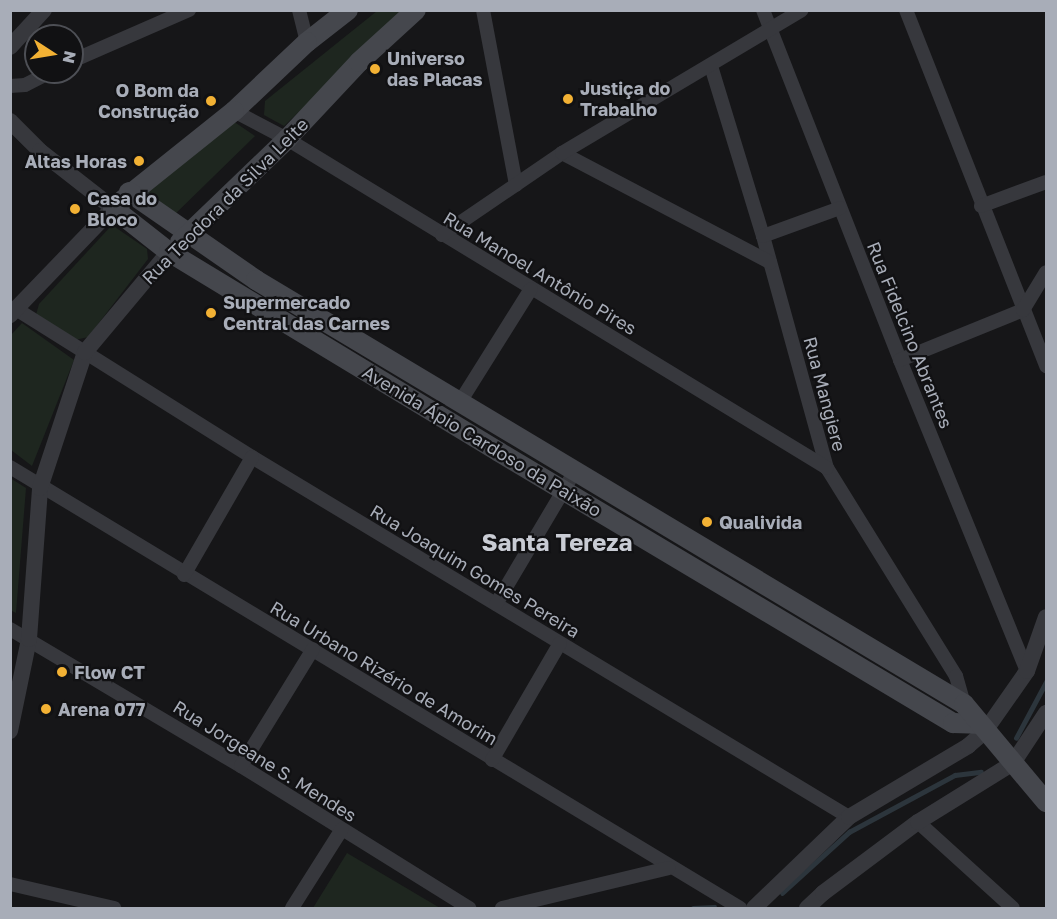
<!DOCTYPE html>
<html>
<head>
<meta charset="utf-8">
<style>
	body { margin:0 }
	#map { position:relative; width:1057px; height:919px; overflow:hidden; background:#161618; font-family:"Golos Text",sans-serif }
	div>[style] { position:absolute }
	.green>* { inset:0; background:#1e261f }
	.stream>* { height:4.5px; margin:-2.25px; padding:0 2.25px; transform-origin:2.25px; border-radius:2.25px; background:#2c353c }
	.minor>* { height:14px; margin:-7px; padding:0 7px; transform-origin:7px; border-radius:7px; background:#37383d }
	.tertiary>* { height:16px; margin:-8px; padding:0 8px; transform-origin:8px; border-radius:8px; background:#37383d }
	.secondary>* { height:20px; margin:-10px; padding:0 10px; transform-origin:10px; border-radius:10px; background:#45474d }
	.dots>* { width:16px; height:16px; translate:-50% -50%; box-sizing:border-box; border:3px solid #111113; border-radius:50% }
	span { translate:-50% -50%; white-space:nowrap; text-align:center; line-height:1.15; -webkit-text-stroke:4.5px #111113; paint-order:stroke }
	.poi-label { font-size:18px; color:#a8adb8; font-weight:700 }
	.left { translate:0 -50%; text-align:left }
	.right { translate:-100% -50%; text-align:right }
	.street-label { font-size:18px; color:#a8adb8 }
	.district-label { font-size:24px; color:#c9ccd4; font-weight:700 }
	.frame { position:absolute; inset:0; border:12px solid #a8adb8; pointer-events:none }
	.north { position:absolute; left:24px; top:24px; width:60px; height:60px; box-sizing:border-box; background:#111113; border:2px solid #4d4f55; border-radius:50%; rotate:102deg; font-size:16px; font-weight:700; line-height:24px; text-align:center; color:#a8adb8 }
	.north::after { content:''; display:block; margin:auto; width:21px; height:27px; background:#f2b134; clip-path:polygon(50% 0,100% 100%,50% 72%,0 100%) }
</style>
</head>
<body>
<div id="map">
	<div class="green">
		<div style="clip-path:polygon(377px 11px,404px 11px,284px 126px,264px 115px,265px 101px)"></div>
		<div style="clip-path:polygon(230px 119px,255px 136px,170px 219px,133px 193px)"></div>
		<div style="clip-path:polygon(112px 225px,147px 249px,148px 259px,88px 337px,75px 340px,36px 315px,39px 304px)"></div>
		<div style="clip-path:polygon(22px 323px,74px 360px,32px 466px,11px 450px,11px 335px)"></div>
		<div style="clip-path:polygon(10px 478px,26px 488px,16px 613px,10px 610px)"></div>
		<div style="clip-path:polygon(347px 853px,440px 908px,313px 908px)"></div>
	</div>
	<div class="stream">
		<div style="left:1016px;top:738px;width:64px;rotate:-61.8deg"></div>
		<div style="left:782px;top:893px;width:91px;rotate:-42.3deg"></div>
		<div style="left:849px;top:832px;width:120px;rotate:-28.3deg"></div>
		<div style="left:955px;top:775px;width:26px;rotate:-7deg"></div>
		<div style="left:693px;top:908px;width:21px;rotate:-3deg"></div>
	</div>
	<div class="minor">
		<div style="left:299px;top:10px;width:33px;rotate:76deg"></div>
		<div style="left:483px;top:10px;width:178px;rotate:79.3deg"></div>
		<div style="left:763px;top:10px;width:376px;rotate:68.6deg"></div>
		<div style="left:900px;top:360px;width:336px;rotate:67.8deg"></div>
		<div style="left:906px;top:10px;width:383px;rotate:68.5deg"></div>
		<div style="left:72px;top:61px;width:128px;rotate:-23.6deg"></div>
		<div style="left:711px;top:66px;width:178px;rotate:73deg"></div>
		<div style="left:763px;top:236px;width:241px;rotate:74.6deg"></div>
		<div style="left:827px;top:468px;width:245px;rotate:58.2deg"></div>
		<div style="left:956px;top:676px;width:29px;rotate:74deg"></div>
		<div style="left:10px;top:86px;width:15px;rotate:-4deg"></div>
		<div style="left:25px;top:85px;width:28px;rotate:-27deg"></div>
		<div style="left:234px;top:111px;width:60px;rotate:27.8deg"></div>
		<div style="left:287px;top:139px;width:632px;rotate:31.35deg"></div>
		<div style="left:562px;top:153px;width:235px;rotate:27.7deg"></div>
		<div style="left:981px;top:206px;width:69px;rotate:-20.3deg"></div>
		<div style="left:442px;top:235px;width:145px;rotate:-34.3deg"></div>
		<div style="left:562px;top:153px;width:279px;rotate:-30.8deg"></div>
		<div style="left:763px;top:236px;width:82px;rotate:-20deg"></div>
		<div style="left:16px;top:309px;width:279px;rotate:32.1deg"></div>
		<div style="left:252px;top:457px;width:697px;rotate:31.09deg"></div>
		<div style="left:900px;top:360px;width:133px;rotate:-22.1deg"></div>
		<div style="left:1023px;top:310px;width:44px;rotate:-58.8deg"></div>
		<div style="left:460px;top:402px;width:133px;rotate:-57.9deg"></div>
		<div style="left:10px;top:467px;width:853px;rotate:31.14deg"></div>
		<div style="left:184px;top:575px;width:136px;rotate:-60deg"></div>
		<div style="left:496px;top:604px;width:155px;rotate:-59.3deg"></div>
		<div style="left:10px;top:629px;width:269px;rotate:30.7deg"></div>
		<div style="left:241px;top:766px;width:269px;rotate:31.9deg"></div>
		<div style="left:492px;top:760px;width:135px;rotate:-59.8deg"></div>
		<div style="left:241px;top:766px;width:137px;rotate:-58.4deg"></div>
		<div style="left:918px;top:822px;width:128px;rotate:42.2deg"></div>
		<div style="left:10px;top:884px;width:107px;rotate:13deg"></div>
		<div style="left:292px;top:908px;width:93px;rotate:-57.7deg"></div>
		<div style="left:502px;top:908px;width:171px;rotate:-13.5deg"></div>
	</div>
	<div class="tertiary">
		<div style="left:10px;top:47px;width:50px;rotate:-47.4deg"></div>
		<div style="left:10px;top:121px;width:42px;rotate:45deg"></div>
		<div style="left:40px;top:151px;width:93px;rotate:38deg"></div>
		<div style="left:113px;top:208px;width:149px;rotate:133.9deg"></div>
		<div style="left:10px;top:731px;width:94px;rotate:-78.3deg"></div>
		<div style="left:29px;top:639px;width:151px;rotate:-85.8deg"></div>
		<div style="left:40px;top:488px;width:143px;rotate:-71.7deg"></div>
		<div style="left:85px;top:352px;width:131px;rotate:-50deg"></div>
		<div style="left:754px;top:908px;width:132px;rotate:-43.8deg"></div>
		<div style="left:849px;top:817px;width:139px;rotate:-30.8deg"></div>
		<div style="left:968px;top:746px;width:23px;rotate:-41deg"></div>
		<div style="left:985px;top:731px;width:73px;rotate:-55deg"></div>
		<div style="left:1027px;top:671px;width:57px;rotate:-70.6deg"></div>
		<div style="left:807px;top:908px;width:22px;rotate:-43deg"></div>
		<div style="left:823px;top:893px;width:119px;rotate:-36.8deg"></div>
		<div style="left:918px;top:822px;width:112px;rotate:-31.8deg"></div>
		<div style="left:1013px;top:763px;width:60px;rotate:-56.6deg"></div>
	</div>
	<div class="secondary">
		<div style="left:348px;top:10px;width:52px;rotate:142deg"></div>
		<div style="left:307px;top:42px;width:100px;rotate:136.6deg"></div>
		<div style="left:234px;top:111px;width:155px;rotate:141.3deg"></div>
		<div style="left:113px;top:208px;width:71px;rotate:38.2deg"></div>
		<div style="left:169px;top:252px;width:386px;rotate:31.2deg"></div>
		<div style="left:499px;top:452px;width:529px;rotate:30.83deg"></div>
		<div style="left:953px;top:723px;width:24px;rotate:2deg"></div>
		<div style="left:129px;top:192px;width:155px;rotate:34.7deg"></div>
		<div style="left:256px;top:280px;width:825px;rotate:30.92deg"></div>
		<div style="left:964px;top:704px;width:128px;rotate:50.1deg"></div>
		<div style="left:180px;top:242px;width:149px;rotate:-43.9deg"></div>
		<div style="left:287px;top:139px;width:105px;rotate:-46.9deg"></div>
		<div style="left:359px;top:62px;width:77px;rotate:-42.4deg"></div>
	</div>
	<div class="dots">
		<div style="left:375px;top:69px;background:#f2b134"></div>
		<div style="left:568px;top:99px;background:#f2b134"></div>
		<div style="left:211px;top:101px;background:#f2b134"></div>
		<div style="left:139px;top:161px;background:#f2b134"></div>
		<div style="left:75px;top:209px;background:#f2b134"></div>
		<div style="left:211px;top:313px;background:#f2b134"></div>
		<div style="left:707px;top:522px;background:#f2b134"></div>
		<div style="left:62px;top:672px;background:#f2b134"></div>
		<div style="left:46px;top:709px;background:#f2b134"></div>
	</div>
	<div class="poi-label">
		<span class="left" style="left:387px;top:69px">Universo<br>das Placas</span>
		<span class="left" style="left:580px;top:99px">Justiça do<br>Trabalho</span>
		<span class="right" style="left:199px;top:101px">O Bom da<br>Construção</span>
		<span class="right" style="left:127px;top:161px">Altas Horas</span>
		<span class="left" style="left:87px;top:209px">Casa do<br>Bloco</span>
		<span class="left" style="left:223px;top:313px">Supermercado<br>Central das Carnes</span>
		<span class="left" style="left:719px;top:522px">Qualivida</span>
		<span class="left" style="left:74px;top:672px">Flow CT</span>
		<span class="left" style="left:58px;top:709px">Arena 077</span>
	</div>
	<div class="street-label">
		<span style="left:225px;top:201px;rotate:-45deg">Rua Teodora da Silva Leite</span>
		<span style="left:540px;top:273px;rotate:31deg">Rua Manoel Antônio Pires</span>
		<span style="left:910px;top:335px;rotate:68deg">Rua Fidelcino Abrantes</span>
		<span style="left:825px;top:394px;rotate:75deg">Rua Mangiere</span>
		<span style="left:482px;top:441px;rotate:31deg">Avenida Ápio Cardoso da Paixão</span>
		<span style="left:475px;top:571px;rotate:31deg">Rua Joaquim Gomes Pereira</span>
		<span style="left:384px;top:673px;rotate:31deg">Rua Urbano Rizério de Amorim</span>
		<span style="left:265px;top:761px;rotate:32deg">Rua Jorgeane S. Mendes</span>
	</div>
	<div class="district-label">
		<span style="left:557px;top:542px">Santa Tereza</span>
	</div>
	<div class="frame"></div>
	<div class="north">N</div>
</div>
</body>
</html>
